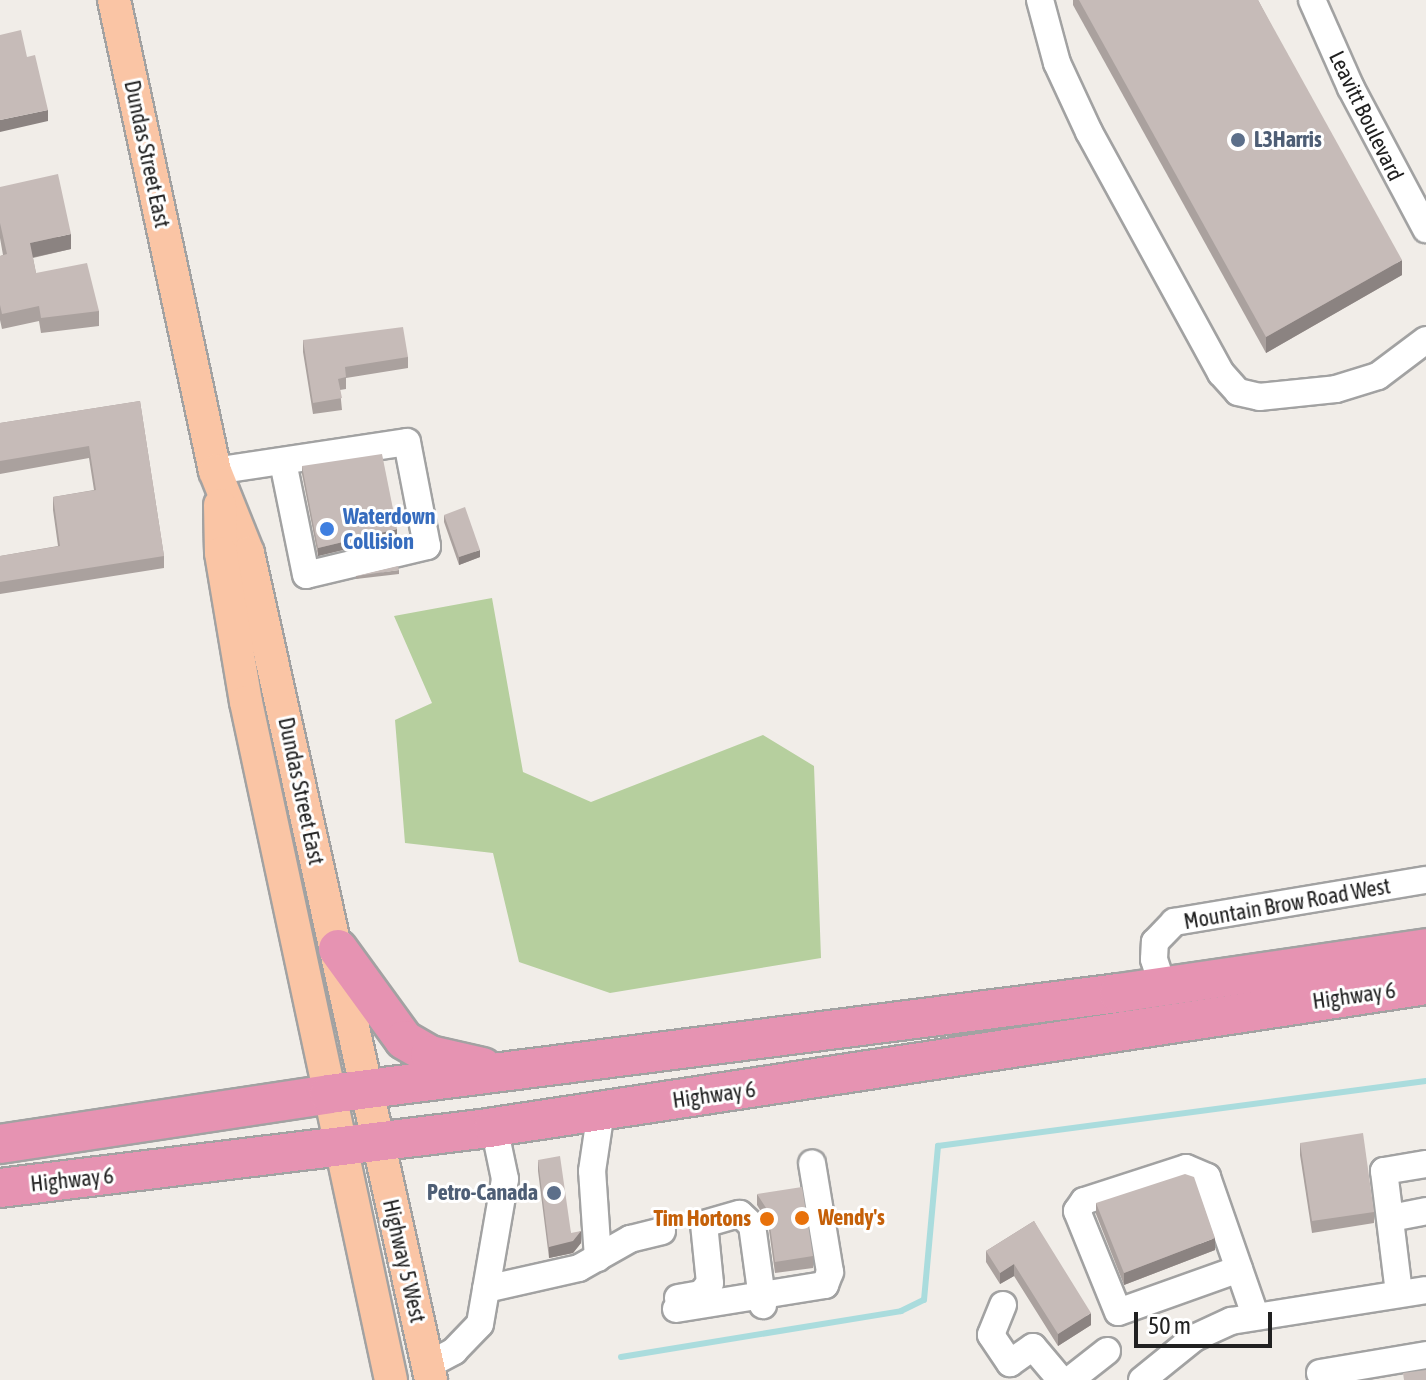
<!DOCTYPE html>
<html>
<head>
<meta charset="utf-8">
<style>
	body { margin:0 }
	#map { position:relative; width:1426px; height:1380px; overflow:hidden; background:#f1ede8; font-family:"Asap Condensed",sans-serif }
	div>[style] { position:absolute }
	.forest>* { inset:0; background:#b6cf9e }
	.stream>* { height:6px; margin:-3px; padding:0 3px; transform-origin:3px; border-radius:3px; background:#aadcdd }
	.roads { filter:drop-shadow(2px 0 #a2a2a2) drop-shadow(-2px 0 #a2a2a2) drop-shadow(0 2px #a2a2a2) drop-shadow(0 -2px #a2a2a2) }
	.minor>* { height:26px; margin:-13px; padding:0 13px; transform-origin:13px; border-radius:13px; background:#fff }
	.major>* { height:32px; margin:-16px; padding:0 16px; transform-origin:16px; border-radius:16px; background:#fac5a5 }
	.highway>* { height:38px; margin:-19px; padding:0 19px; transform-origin:19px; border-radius:19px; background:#e693b2 }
	.wall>* { inset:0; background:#aaa19e }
	.shaded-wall>* { inset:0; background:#8b8381 }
	.building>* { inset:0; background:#c6bbb8 }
	.dots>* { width:22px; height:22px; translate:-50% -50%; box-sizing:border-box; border:4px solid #fff; border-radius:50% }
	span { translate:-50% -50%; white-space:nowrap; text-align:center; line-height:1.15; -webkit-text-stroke:6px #fff; paint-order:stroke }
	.street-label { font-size:22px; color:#212121 }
	.service-label { font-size:22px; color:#4e5e75; font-weight:700 }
	.left { translate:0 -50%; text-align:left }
	.right { translate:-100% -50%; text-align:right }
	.shop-label { font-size:22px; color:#366cbe; font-weight:700 }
	.food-label { font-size:22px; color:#c56008; font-weight:700 }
	.scale { position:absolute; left:1134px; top:1312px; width:138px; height:36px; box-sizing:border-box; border:4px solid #212121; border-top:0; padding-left:10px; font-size:24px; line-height:28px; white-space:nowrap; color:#212121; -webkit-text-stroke:6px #fff; paint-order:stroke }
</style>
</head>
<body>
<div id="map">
	<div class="forest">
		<div style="clip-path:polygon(492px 598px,523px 772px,591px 802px,763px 735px,814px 766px,821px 958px,610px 993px,519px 962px,493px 853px,405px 843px,395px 720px,432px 703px,394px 616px)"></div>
	</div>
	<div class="stream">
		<div style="left:621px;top:1357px;width:284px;rotate:-9.3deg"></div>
		<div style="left:901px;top:1311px;width:25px;rotate:-26deg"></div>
		<div style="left:924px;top:1300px;width:155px;rotate:-84.8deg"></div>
		<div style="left:938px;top:1146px;width:492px;rotate:-7.6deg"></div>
	</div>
	<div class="roads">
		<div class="minor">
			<div style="left:1040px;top:0;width:65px;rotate:74.9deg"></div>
			<div style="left:1057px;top:63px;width:76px;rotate:65.1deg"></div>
			<div style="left:1089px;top:132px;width:275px;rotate:61.3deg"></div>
			<div style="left:1221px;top:373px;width:25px;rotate:48deg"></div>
			<div style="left:1238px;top:392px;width:22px;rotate:13deg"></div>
			<div style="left:1259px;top:397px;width:77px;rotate:-5.9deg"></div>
			<div style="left:1336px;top:389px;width:44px;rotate:-17.2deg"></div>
			<div style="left:1378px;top:376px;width:60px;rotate:-36.9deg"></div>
			<div style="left:1312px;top:0;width:96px;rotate:66.1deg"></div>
			<div style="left:1351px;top:88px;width:160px;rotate:62deg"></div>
			<div style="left:215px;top:471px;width:194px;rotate:-8.6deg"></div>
			<div style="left:407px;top:442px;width:106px;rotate:79.1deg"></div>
			<div style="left:427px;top:546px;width:124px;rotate:166.5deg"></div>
			<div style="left:306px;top:575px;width:115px;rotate:-101.5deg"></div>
			<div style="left:1163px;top:987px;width:29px;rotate:-108deg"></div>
			<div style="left:1154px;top:959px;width:17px;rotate:-87deg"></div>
			<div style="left:1155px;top:942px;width:28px;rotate:-46deg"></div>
			<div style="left:1174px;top:922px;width:255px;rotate:-9.5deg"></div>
			<div style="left:1391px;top:1218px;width:36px;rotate:-11deg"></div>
			<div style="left:598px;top:1258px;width:87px;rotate:-93.9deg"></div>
			<div style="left:592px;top:1171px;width:61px;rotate:-81.5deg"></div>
			<div style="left:1239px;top:1269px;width:128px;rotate:160.4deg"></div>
			<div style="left:1118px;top:1312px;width:109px;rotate:-112.1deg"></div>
			<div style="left:1077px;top:1211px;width:12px;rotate:-55deg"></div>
			<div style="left:1084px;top:1201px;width:107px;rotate:-17.9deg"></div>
			<div style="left:1186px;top:1168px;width:23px;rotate:23deg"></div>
			<div style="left:1207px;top:1177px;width:146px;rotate:70.8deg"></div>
			<div style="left:486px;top:1289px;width:95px;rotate:-12.7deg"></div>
			<div style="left:579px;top:1268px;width:59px;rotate:-29.6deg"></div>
			<div style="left:630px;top:1239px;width:33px;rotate:-14deg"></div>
			<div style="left:1399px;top:1293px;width:123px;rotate:-97deg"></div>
			<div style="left:1384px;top:1171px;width:43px;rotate:-9.5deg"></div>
			<div style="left:678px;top:1298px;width:23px;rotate:-10deg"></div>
			<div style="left:701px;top:1294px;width:14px;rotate:-51deg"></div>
			<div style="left:710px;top:1283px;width:59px;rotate:-95.8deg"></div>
			<div style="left:704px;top:1224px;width:37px;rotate:-16deg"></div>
			<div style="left:740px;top:1214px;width:16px;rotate:43deg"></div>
			<div style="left:752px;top:1225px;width:81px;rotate:82.2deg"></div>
			<div style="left:1003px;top:1305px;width:32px;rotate:112deg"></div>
			<div style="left:991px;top:1335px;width:34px;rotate:56deg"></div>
			<div style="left:1010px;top:1363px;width:28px;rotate:-35deg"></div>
			<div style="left:1033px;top:1347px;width:43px;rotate:49.7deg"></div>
			<div style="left:676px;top:1309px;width:151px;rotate:-9.2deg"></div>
			<div style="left:825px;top:1285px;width:14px;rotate:-69deg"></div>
			<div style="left:830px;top:1272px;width:110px;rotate:-99.4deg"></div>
			<div style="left:428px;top:1365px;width:30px;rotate:-28deg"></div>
			<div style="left:454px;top:1351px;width:37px;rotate:-46deg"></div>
			<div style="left:480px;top:1324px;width:147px;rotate:-80.2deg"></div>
			<div style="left:505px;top:1179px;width:53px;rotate:-101.9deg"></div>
			<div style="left:1320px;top:1373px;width:108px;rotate:-9.6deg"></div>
			<div style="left:1070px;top:1380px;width:47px;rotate:-38.1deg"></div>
			<div style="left:1142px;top:1380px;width:67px;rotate:-38.9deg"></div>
			<div style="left:1194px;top:1338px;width:41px;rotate:-24.7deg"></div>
			<div style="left:1231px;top:1321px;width:197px;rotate:-9deg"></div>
		</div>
		<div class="major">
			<div style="left:114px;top:0;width:482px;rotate:77.9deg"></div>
			<div style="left:215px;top:471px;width:88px;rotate:68.1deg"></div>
			<div style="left:248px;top:553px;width:847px;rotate:77.52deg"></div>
			<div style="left:220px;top:505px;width:48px;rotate:88.8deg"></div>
			<div style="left:221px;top:553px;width:151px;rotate:80.5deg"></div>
			<div style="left:246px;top:702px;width:693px;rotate:77.93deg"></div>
		</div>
		<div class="highway">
			<div style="left:338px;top:949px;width:112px;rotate:54deg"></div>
			<div style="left:404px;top:1040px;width:30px;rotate:30deg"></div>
			<div style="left:430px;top:1055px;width:54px;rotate:12.8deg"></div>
			<div style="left:0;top:1144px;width:333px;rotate:-8.6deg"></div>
			<div style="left:329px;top:1094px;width:796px;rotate:-7.29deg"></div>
			<div style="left:1119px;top:993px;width:310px;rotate:-8.3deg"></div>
			<div style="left:0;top:1188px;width:498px;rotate:-7deg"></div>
			<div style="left:494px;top:1127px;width:943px;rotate:-8.66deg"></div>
		</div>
	</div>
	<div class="wall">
		<div style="clip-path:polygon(1073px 0,1258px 0,1402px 275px,1266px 353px,1073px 5px)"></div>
		<div style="clip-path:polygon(0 187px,71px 249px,33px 258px,36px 273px,99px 311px,99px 326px,41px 333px,39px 321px,2px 329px,0 320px,0 256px,3px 255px,0 238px)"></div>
		<div style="clip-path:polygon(303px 340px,408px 357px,408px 368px,346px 378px,346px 389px,340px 390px,342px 410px,313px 414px,303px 352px)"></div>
		<div style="clip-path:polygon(140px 401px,164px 556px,164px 568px,0 594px,0 556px,58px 546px,53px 510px,53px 497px,94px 490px,89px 458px,0 474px,0 423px)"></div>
		<div style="clip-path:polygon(302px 466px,397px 537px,318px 556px,302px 474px)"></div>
		<div style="clip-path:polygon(444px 515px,480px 557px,459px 565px,444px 522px)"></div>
		<div style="clip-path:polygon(399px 570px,399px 574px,356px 579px,356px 576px)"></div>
		<div style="clip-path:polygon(1300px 1143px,1374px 1212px,1374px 1223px,1312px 1233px,1300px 1155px)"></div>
		<div style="clip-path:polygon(538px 1160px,571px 1233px,581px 1243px,573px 1253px,549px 1258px,538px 1171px)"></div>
		<div style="clip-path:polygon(757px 1194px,813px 1256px,813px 1268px,775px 1273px,768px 1223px,757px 1205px)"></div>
		<div style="clip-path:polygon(1096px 1203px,1215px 1250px,1124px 1285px,1096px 1214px)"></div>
		<div style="clip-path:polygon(1034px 1221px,1091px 1325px,1058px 1346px,1014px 1276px,1000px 1284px,986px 1262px,986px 1251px)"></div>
	</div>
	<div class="shaded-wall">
		<div style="clip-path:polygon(48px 110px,48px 121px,0 132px,0 120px)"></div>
		<div style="clip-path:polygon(71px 234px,71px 249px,30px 258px,30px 243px)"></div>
		<div style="clip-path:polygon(1402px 260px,1402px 275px,1266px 353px,1266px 337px)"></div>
		<div style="clip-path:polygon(397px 529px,397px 537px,318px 556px,318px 548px)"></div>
		<div style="clip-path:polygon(480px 550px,480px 557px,459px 565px,459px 557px)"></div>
		<div style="clip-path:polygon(581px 1231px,581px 1243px,573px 1253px,549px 1258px,549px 1247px)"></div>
		<div style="clip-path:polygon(1215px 1238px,1215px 1250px,1124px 1285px,1124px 1273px)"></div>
		<div style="clip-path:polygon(1014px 1264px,1014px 1276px,1000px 1284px,1000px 1273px)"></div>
		<div style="clip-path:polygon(1091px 1313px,1091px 1325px,1058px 1346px,1058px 1334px)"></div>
	</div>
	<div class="building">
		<div style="clip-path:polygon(1079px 0,1258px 0,1402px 260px,1266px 337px)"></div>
		<div style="clip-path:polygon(21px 30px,27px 57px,35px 55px,48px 110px,0 120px,0 35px)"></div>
		<div style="clip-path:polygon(58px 174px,71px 234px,30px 243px,36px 273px,87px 263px,99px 311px,41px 318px,39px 306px,2px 314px,0 305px,0 256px,7px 254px,0 223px,0 187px)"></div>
		<div style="clip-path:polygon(403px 327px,408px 357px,345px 367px,346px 377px,338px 379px,342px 398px,313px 403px,303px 340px)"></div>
		<div style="clip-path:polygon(140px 401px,164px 556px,0 582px,0 556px,60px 546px,53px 497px,96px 490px,89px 446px,0 461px,0 423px)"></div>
		<div style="clip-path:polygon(382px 454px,397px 529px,318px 548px,302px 466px)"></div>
		<div style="clip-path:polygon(465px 507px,480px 550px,459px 557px,444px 515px)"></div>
		<div style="clip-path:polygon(398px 566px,399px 570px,356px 576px)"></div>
		<div style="clip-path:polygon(1363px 1133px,1374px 1212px,1312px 1221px,1300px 1143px)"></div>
		<div style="clip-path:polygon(560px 1156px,571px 1233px,581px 1231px,573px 1241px,549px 1247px,538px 1160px)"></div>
		<div style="clip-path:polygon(1185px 1174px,1194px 1177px,1215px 1238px,1124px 1273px,1096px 1203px)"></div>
		<div style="clip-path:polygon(802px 1187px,813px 1256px,775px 1262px,768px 1211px,757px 1194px)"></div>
		<div style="clip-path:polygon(1034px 1221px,1091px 1313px,1058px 1334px,1014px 1264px,1000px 1273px,986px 1251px)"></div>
		<div style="clip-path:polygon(1426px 1370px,1426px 1380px,1404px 1380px,1403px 1373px)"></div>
	</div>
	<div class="dots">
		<div style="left:1238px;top:140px;background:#5c6f8a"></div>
		<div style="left:327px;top:529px;background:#3f7fe0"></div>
		<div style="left:554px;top:1193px;background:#5c6f8a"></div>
		<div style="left:802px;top:1218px;background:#e8710a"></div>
		<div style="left:767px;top:1219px;background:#e8710a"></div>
	</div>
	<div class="street-label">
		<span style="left:1366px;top:116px;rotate:64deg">Leavitt Boulevard</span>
		<span style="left:147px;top:154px;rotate:78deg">Dundas Street East</span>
		<span style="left:301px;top:791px;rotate:78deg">Dundas Street East</span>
		<span style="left:1287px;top:904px;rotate:-10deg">Mountain Brow Road West</span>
		<span style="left:1354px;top:996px;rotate:-8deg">Highway 6</span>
		<span style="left:714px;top:1095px;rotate:-8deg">Highway 6</span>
		<span style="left:72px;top:1180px;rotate:-6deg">Highway 6</span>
		<span style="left:404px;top:1261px;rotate:77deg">Highway 5 West</span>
	</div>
	<div class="service-label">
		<span class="left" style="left:1254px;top:140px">L3Harris</span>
		<span class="right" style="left:538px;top:1193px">Petro-Canada</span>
	</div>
	<div class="shop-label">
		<span class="left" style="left:343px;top:529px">Waterdown<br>Collision</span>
	</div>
	<div class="food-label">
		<span class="left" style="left:818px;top:1218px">Wendy's</span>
		<span class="right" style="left:751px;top:1219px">Tim Hortons</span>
	</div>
	<div class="scale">50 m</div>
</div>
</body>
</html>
